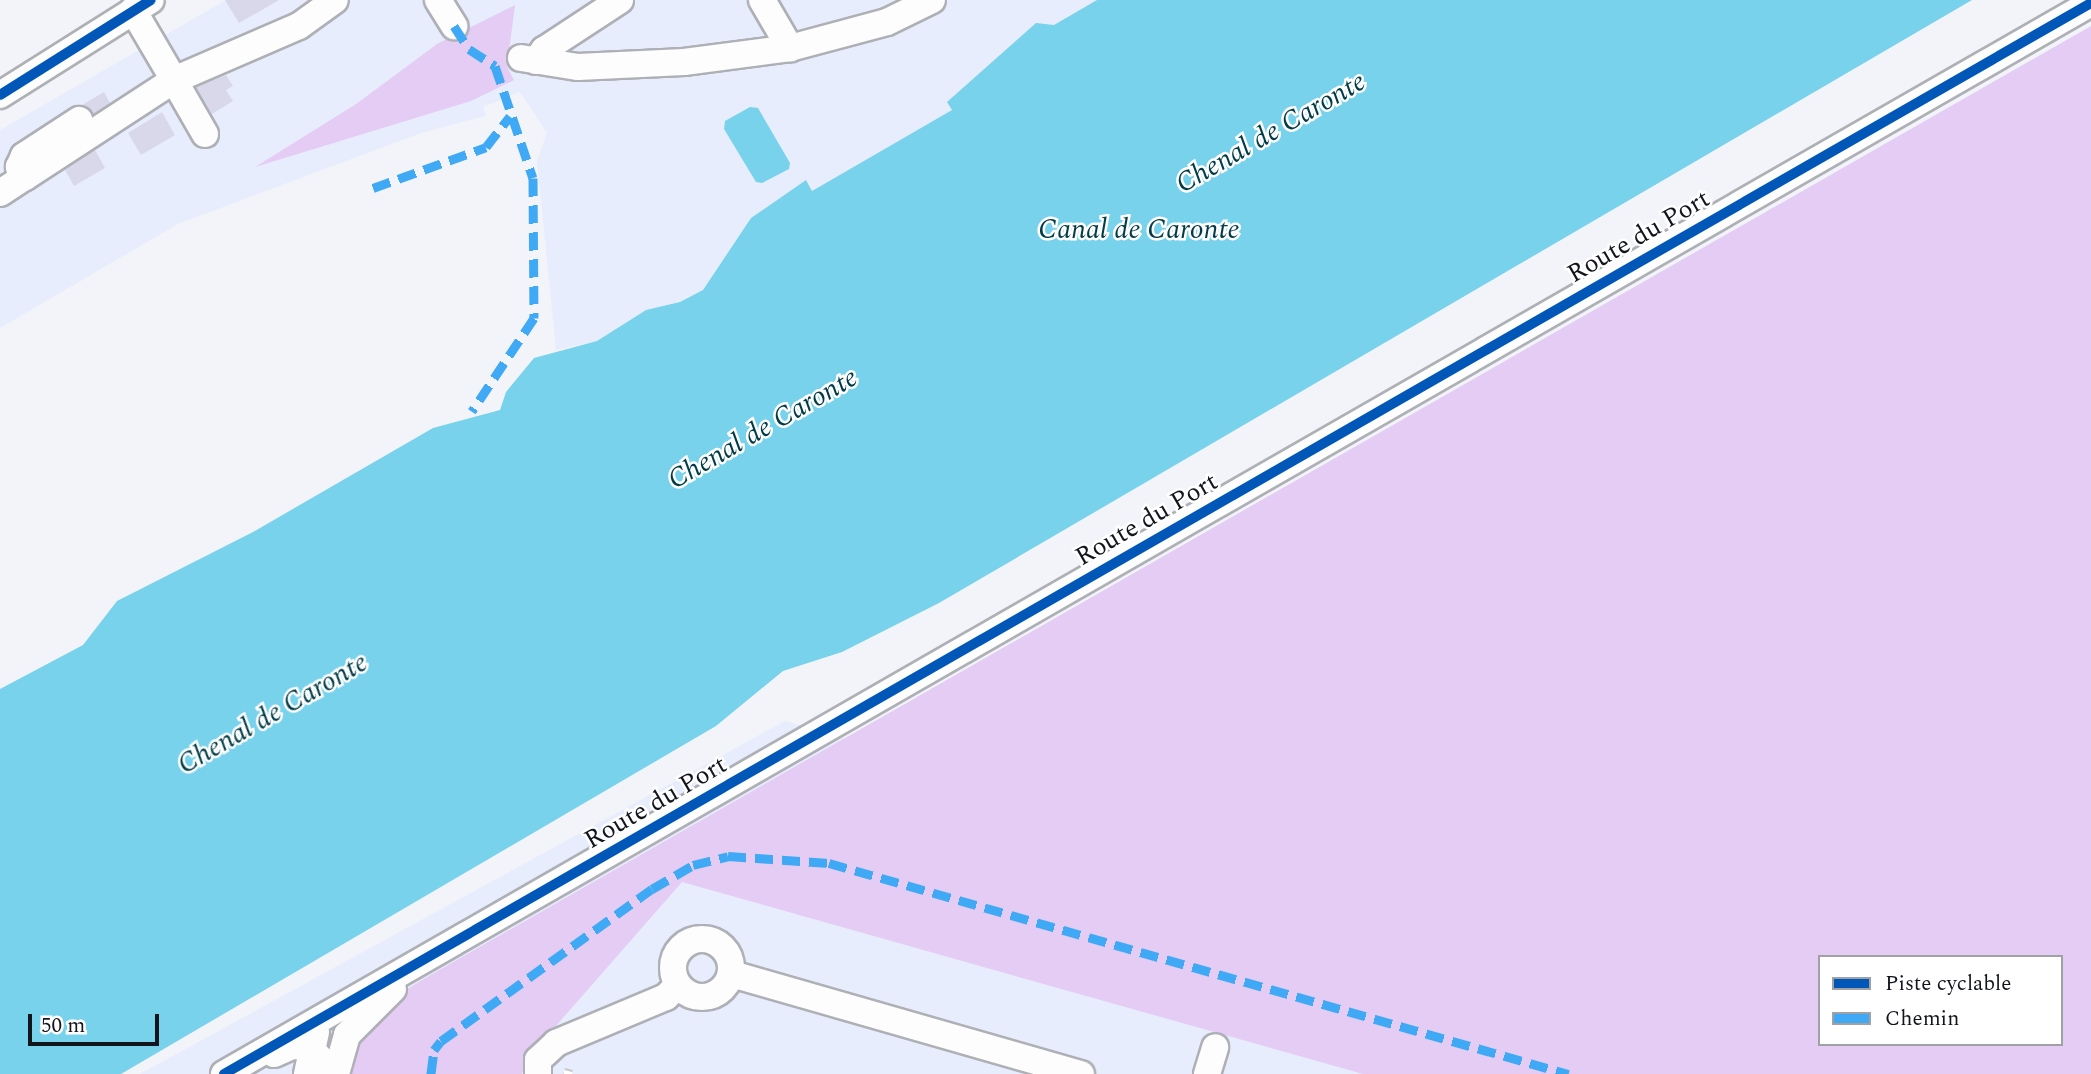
<!DOCTYPE html>
<html>
<head>
<meta charset="utf-8">
<style>
	body { margin:0 }
	#map { position:relative; width:2091px; height:1074px; overflow:hidden; background:#f2f4f9; font-family:Spectral,serif }
	div>[style] { position:absolute }
	.built>* { inset:0; background:#e7edfc }
	.green>* { inset:0; background:#e4ccf4 }
	.water>* { inset:0; background:#78d2ec }
	.building>* { inset:0; background:#d9d8eb }
	.roads { filter:drop-shadow(2px 0 #aeb0b6) drop-shadow(-2px 0 #aeb0b6) drop-shadow(0 2px #aeb0b6) drop-shadow(0 -2px #aeb0b6) }
	.minor>* { height:26px; margin:-13px; padding:0 13px; transform-origin:13px; border-radius:13px; background:#fdfdfe }
	.minor>.ring { margin:-13px; padding:0; box-sizing:content-box; background:none; border:26px solid #fdfdfe; border-radius:50% }
	.rail>* { height:8px; margin-top:-4px; transform-origin:0; background:repeating-linear-gradient(90deg,#fff 0 16px,#c8c8c9 0 32px); box-sizing:border-box; border-block:2px solid #c8c8c9 }
	.quiet>* { height:9px; margin-top:-4.5px; transform-origin:0; background:repeating-linear-gradient(90deg,#3fa9f5 0 18px,transparent 0 27px) }
	.cycleway>* { height:10px; margin:-5px; padding:0 5px; transform-origin:5px; border-radius:5px; background:#0057b8 }
	span { translate:-50% -50%; white-space:nowrap; text-align:center; line-height:1.15; -webkit-text-stroke:5px #fff; paint-order:stroke }
	.street-label { font-size:26px; color:#12151c }
	.water-label { font-size:28px; color:#003b48; font-style:italic }
	.legend { position:absolute; left:1818px; top:955px; width:245px; height:91px; box-sizing:border-box; background:#fff; border:2px solid #a0a1a4; margin:0; padding:9px 12px; list-style:none; font-size:21px; color:#12151c }
	.legend li { display:flex; align-items:center; gap:14px; height:35px }
	.legend b { width:35px; border:2px solid #a0a1a4 }
	.scale { position:absolute; left:28px; top:1014px; width:131px; height:32px; box-sizing:border-box; border:4px solid #12151c; border-top:0; padding-left:9px; font-size:21px; line-height:24px; white-space:nowrap; color:#12151c; -webkit-text-stroke:5px #fff; paint-order:stroke }
</style>
</head>
<body>
<div id="map">
	<div class="built">
		<div style="clip-path:polygon(evenodd,226px 0,1097px 0,947px 102px,952px 110px,812px 191px,806px 180px,751px 218px,703px 290px,680px 302px,646px 310px,597px 341px,556px 350px,537px 161px,547px 133px,520px 92px,483px 107px,486px 116px,421px 133px,178px 224px,0 328px,0 130px,226px 0,437px 44px,513px 45px,507px 67px,255px 167px,356px 104px,437px 44px)"></div>
		<div style="clip-path:polygon(785px 721px,1820px 1017px,1820px 1044px,2018px 1074px,140px 1074px)"></div>
	</div>
	<div class="green">
		<div style="clip-path:polygon(515px 5px,507px 67px,514px 80px,471px 101px,255px 167px,356px 104px,437px 44px)"></div>
		<div style="clip-path:polygon(evenodd,2091px 26px,2091px 1074px,1363px 1074px,682px 882px,527px 1059px,522px 1074px,347px 1074px,355px 1041px,391px 999px,427px 977px,2091px 26px,1820px 957px,2061px 957px,2061px 1044px,1820px 1044px,1820px 957px)"></div>
	</div>
	<div class="water">
		<div style="clip-path:polygon(1097px 0,1972px 0,939px 603px,842px 652px,783px 671px,716px 726px,121px 1074px,0 1074px,0 689px,83px 645px,117px 601px,253px 532px,433px 428px,500px 410px,506px 392px,534px 358px,597px 341px,646px 310px,680px 302px,703px 290px,751px 218px,806px 180px,812px 191px,952px 110px,947px 102px,1036px 23px,1054px 25px)"></div>
		<div style="clip-path:polygon(750px 107px,758px 108px,790px 163px,789px 169px,762px 183px,756px 182px,724px 129px,725px 121px)"></div>
	</div>
	<div class="building">
		<div style="clip-path:polygon(225px 0,279px 0,239px 23px)"></div>
		<div style="clip-path:polygon(226px 75px,233px 86px,226px 90px,233px 101px,212px 114px,196px 87px)"></div>
		<div style="clip-path:polygon(104px 92px,110px 103px,93px 114px,82px 105px)"></div>
		<div style="clip-path:polygon(162px 112px,175px 135px,141px 155px,128px 133px)"></div>
		<div style="clip-path:polygon(95px 150px,105px 168px,74px 186px,65px 170px)"></div>
	</div>
	<div class="roads">
		<div class="minor">
			<div style="left:438px;top:0;width:31px;rotate:58deg"></div>
			<div style="left:762px;top:0;width:56px;rotate:59.7deg"></div>
			<div style="left:521px;top:58px;width:58px;rotate:9deg"></div>
			<div style="left:578px;top:67px;width:106px;rotate:-2.7deg"></div>
			<div style="left:684px;top:62px;width:107px;rotate:-7.5deg"></div>
			<div style="left:790px;top:48px;width:100px;rotate:-15deg"></div>
			<div style="left:887px;top:22px;width:50px;rotate:-26.1deg"></div>
			<div style="left:536px;top:61px;width:14px;rotate:-54deg"></div>
			<div style="left:544px;top:50px;width:91px;rotate:-33.3deg"></div>
			<div style="left:0;top:95px;width:178px;rotate:-32.2deg"></div>
			<div style="left:205px;top:134px;width:62px;rotate:-119.9deg"></div>
			<div style="left:174px;top:80px;width:136px;rotate:-23.4deg"></div>
			<div style="left:299px;top:26px;width:44px;rotate:-35.8deg"></div>
			<div style="left:25px;top:177px;width:178px;rotate:-33.1deg"></div>
			<div style="left:174px;top:80px;width:81px;rotate:-120.4deg"></div>
			<div style="left:0;top:193px;width:30px;rotate:-33deg"></div>
			<div style="left:25px;top:177px;width:12px;rotate:-121deg"></div>
			<div style="left:19px;top:167px;width:12px;rotate:-66deg"></div>
			<div style="left:24px;top:156px;width:66px;rotate:-33.2deg"></div>
			<div class="ring" style="left:673px;top:939px;width:32px;height:32px"></div>
			<div style="left:732px;top:974px;width:363px;rotate:16deg"></div>
			<div style="left:274px;top:1054px;width:20px;rotate:-24deg"></div>
			<div style="left:292px;top:1046px;width:17px;rotate:3deg"></div>
			<div style="left:309px;top:1047px;width:37px;rotate:46deg"></div>
			<div style="left:224px;top:1074px;width:2152px;rotate:-29.84deg"></div>
			<div style="left:307px;top:1074px;width:43px;rotate:-77.9deg"></div>
			<div style="left:336px;top:1074px;width:41px;rotate:-74.2deg"></div>
			<div style="left:347px;top:1035px;width:65px;rotate:-45deg"></div>
			<div style="left:538px;top:1074px;width:14px;rotate:-90deg"></div>
			<div style="left:538px;top:1060px;width:25px;rotate:-43deg"></div>
			<div style="left:556px;top:1043px;width:119px;rotate:-22.7deg"></div>
			<div style="left:666px;top:997px;width:17px;rotate:-45deg"></div>
			<div style="left:1207px;top:1074px;width:28px;rotate:-73deg"></div>
		</div>
	</div>
	<div class="rail">
		<div style="left:564px;top:1072px;width:8px;rotate:14deg"></div>
	</div>
	<div class="quiet">
		<div style="left:454px;top:26px;width:27px;rotate:57deg"></div>
		<div style="left:469px;top:49px;width:31px;rotate:33deg"></div>
		<div style="left:495px;top:66px;width:118px;rotate:71.3deg"></div>
		<div style="left:533px;top:178px;width:140px;rotate:89.6deg"></div>
		<div style="left:534px;top:318px;width:112px;rotate:123.7deg"></div>
		<div style="left:373px;top:188px;width:120px;rotate:-19.9deg"></div>
		<div style="left:486px;top:147px;width:39px;rotate:-52deg"></div>
		<div style="left:431px;top:1074px;width:24px;rotate:-83deg"></div>
		<div style="left:434px;top:1050px;width:11px;rotate:-52deg"></div>
		<div style="left:441px;top:1041px;width:260px;rotate:-35.8deg"></div>
		<div style="left:652px;top:889px;width:48px;rotate:-30.3deg"></div>
		<div style="left:693px;top:865px;width:36px;rotate:-14deg"></div>
		<div style="left:728px;top:856px;width:101px;rotate:4deg"></div>
		<div style="left:829px;top:863px;width:769px;rotate:15.94deg"></div>
	</div>
	<div class="cycleway">
		<div style="left:0;top:95px;width:178px;rotate:-32.2deg"></div>
		<div style="left:224px;top:1074px;width:2152px;rotate:-29.84deg"></div>
	</div>
	<div class="street-label">
		<span style="left:1639px;top:237px;rotate:-30deg">Route du Port</span>
		<span style="left:1147px;top:520px;rotate:-30deg">Route du Port</span>
		<span style="left:656px;top:803px;rotate:-30deg">Route du Port</span>
	</div>
	<div class="water-label">
		<span style="left:1271px;top:133px;rotate:-30deg">Chenal de Caronte</span>
		<span style="left:1139px;top:230px">Canal de Caronte</span>
		<span style="left:763px;top:429px;rotate:-30deg">Chenal de Caronte</span>
		<span style="left:273px;top:714px;rotate:-30deg">Chenal de Caronte</span>
	</div>
	<ul class="legend">
	<li><b style="height:9px;background:#0057b8"></b>Piste cyclable</li>
	<li><b style="height:9px;background:#3fa9f5"></b>Chemin</li>
	</ul>
	<div class="scale">50 m</div>
</div>
</body>
</html>
